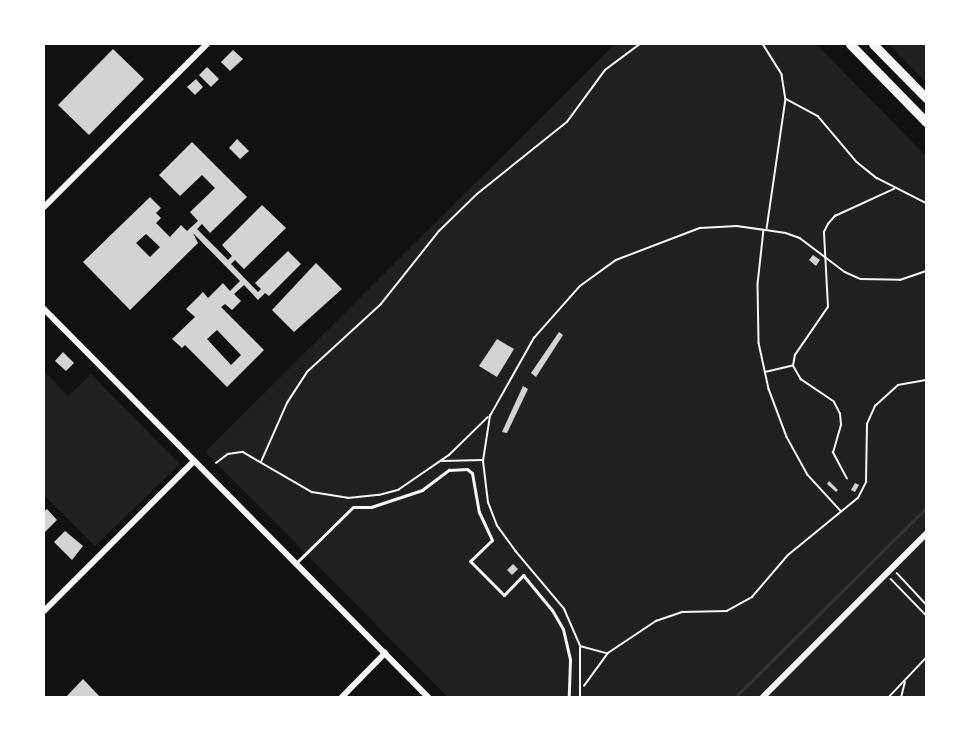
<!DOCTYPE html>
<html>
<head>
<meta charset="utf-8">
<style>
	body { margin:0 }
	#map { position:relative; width:970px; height:741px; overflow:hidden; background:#111; font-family:Jost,sans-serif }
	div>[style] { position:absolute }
	.green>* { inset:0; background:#202020 }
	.stream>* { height:3px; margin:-1.5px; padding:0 1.5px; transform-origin:1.5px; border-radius:1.5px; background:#333 }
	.building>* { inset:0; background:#d3d3d3 }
	.path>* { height:1.5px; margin:-0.75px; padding:0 0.75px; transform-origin:0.75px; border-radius:0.75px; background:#f5f5f5 }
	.service>* { height:3px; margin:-1.5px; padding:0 1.5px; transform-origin:1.5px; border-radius:1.5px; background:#f5f5f5 }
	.minor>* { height:6px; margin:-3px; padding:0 3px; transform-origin:3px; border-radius:3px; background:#f5f5f5 }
	.primary>* { height:9px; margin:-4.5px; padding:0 4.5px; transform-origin:4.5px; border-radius:4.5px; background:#f5f5f5 }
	span { translate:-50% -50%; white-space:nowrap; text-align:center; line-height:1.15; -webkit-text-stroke:6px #fff; paint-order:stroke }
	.frame { position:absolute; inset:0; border:45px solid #fff; pointer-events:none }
</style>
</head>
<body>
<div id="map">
	<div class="green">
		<div style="clip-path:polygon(615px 44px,816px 44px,926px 156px,926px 697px,448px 697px,205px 452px)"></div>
		<div style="clip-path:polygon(888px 44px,926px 44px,926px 82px)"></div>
		<div style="clip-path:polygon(44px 371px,68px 396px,91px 374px,180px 464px,95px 546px,44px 495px)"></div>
	</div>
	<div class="stream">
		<div style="left:734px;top:698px;width:270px;rotate:-44.7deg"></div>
	</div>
	<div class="building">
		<div style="clip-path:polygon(113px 49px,144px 79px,89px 135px,58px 105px)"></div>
		<div style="clip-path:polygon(233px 50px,243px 59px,230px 71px,221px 62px)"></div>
		<div style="clip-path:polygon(207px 67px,219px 79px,211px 87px,199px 75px)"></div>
		<div style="clip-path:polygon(196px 79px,203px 87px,195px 95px,187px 87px)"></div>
		<div style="clip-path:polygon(237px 139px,249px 151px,240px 159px,229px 148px)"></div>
		<div style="clip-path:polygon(evenodd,192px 142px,247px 197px,210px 233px,202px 224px,197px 229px,228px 260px,232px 256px,222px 245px,262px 205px,286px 228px,244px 269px,235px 260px,231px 264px,258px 292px,261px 289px,255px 283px,288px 251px,301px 264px,269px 296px,265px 293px,258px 300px,244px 285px,234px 294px,241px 301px,232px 310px,225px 304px,221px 307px,264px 350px,227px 387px,185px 345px,182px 348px,172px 339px,195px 317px,186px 309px,203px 292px,208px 298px,223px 283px,230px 291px,240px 281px,193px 233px,198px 243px,130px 310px,83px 262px,150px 197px,161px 208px,156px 213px,161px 218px,156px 223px,170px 237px,181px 225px,187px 231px,198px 221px,190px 212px,215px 188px,202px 175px,180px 196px,159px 175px,192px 142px,146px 234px,160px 247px,150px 257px,136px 243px,146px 234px,192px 142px,217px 330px,241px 355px,231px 365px,207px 339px,217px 330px)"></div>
		<div style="clip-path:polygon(813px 255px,820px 260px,816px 266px,809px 260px)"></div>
		<div style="clip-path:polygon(316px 263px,342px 289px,294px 332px,272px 310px)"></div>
		<div style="clip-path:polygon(559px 332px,563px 335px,536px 377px,531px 373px)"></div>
		<div style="clip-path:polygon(497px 339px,514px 349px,497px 377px,479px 366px)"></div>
		<div style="clip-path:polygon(63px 352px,74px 363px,66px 371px,55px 361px)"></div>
		<div style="clip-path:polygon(523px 386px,528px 389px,507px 433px,502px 432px)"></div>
		<div style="clip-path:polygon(829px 481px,838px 490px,836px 492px,827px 484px)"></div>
		<div style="clip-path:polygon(855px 483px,859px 485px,855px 492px,851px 490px)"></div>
		<div style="clip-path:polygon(47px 509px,57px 520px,44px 533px,44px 512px)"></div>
		<div style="clip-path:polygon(65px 531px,83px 546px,72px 560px,54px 542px)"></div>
		<div style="clip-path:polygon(513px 564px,518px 569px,512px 575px,507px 570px)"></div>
		<div style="clip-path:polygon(83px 679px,101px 698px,65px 698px)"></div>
	</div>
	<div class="path">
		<div style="left:763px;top:44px;width:36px;rotate:58deg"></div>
		<div style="left:782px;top:75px;width:24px;rotate:81deg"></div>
		<div style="left:786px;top:99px;width:131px;rotate:98.3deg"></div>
		<div style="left:786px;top:99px;width:36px;rotate:28deg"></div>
		<div style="left:818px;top:116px;width:60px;rotate:49.7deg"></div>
		<div style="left:857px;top:162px;width:26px;rotate:39deg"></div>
		<div style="left:877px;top:178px;width:55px;rotate:27deg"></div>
		<div style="left:764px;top:230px;width:54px;rotate:96.3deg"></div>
		<div style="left:758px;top:284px;width:59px;rotate:89deg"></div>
		<div style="left:759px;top:343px;width:47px;rotate:77.7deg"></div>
		<div style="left:769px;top:389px;width:51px;rotate:69.4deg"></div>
		<div style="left:787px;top:437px;width:43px;rotate:61.1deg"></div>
		<div style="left:808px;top:475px;width:49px;rotate:47.5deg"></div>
		<div style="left:765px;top:372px;width:28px;rotate:-13deg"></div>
		<div style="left:442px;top:461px;width:40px;rotate:-1.4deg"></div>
		<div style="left:261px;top:462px;width:64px;rotate:-66.2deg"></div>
		<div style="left:287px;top:403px;width:38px;rotate:-57deg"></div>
		<div style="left:308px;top:371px;width:99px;rotate:-42.5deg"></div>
		<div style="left:381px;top:304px;width:93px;rotate:-51.5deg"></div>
		<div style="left:439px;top:231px;width:53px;rotate:-44.2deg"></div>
		<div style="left:477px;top:194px;width:115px;rotate:-38.7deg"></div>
		<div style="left:567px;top:122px;width:64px;rotate:-53.8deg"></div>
		<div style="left:605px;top:70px;width:44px;rotate:-36.6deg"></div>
		<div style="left:216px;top:463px;width:15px;rotate:-37deg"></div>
		<div style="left:228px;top:454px;width:15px;rotate:-8deg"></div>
		<div style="left:243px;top:452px;width:80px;rotate:30.1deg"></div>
		<div style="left:312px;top:492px;width:36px;rotate:9deg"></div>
		<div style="left:348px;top:498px;width:31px;rotate:-6deg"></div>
		<div style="left:379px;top:495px;width:20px;rotate:-15deg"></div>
		<div style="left:398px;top:490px;width:62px;rotate:-34.5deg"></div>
		<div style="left:449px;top:455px;width:54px;rotate:-44.3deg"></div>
		<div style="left:847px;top:479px;width:30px;rotate:-118deg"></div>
		<div style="left:833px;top:453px;width:29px;rotate:-74deg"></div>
		<div style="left:841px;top:425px;width:11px;rotate:-95deg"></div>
		<div style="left:840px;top:414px;width:13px;rotate:-117deg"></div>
		<div style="left:834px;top:402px;width:40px;rotate:-146deg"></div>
		<div style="left:801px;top:380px;width:16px;rotate:-120deg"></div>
		<div style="left:793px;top:366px;width:11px;rotate:-80deg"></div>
		<div style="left:795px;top:355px;width:58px;rotate:-55.5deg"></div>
		<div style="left:828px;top:307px;width:75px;rotate:-93.1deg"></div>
		<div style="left:824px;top:232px;width:9px;rotate:-63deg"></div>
		<div style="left:828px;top:224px;width:11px;rotate:-49deg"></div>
		<div style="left:835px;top:216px;width:65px;rotate:-24.6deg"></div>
		<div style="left:897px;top:573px;width:42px;rotate:46.9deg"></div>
		<div style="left:891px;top:579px;width:50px;rotate:45.8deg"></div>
		<div style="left:580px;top:646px;width:28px;rotate:15deg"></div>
		<div style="left:584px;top:686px;width:41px;rotate:-54deg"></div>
		<div style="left:608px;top:653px;width:58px;rotate:-33.7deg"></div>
		<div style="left:656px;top:621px;width:28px;rotate:-19deg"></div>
		<div style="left:682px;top:612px;width:45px;rotate:-1.3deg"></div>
		<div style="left:727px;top:611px;width:29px;rotate:-29deg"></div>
		<div style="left:752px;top:597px;width:55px;rotate:-49.4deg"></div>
		<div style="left:788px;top:555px;width:90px;rotate:-39.2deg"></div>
		<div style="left:858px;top:498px;width:18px;rotate:-63deg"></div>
		<div style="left:866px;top:482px;width:58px;rotate:-89deg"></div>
		<div style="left:867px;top:424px;width:20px;rotate:-66deg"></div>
		<div style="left:875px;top:406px;width:31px;rotate:-42deg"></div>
		<div style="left:898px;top:385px;width:28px;rotate:-10deg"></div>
		<div style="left:580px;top:698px;width:52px;rotate:-90deg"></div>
		<div style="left:580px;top:646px;width:40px;rotate:-113.4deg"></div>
		<div style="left:564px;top:609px;width:75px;rotate:-130.1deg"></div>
		<div style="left:516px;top:552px;width:32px;rotate:-126deg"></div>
		<div style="left:497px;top:526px;width:25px;rotate:-111deg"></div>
		<div style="left:488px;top:503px;width:42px;rotate:-96.8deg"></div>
		<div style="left:483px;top:461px;width:46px;rotate:-81.2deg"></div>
		<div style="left:490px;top:416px;width:90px;rotate:-60.6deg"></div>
		<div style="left:534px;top:338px;width:69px;rotate:-48.5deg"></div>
		<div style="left:580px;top:286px;width:44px;rotate:-35.8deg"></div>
		<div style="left:616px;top:260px;width:90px;rotate:-20.9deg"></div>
		<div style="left:700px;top:228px;width:37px;rotate:-3deg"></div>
		<div style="left:737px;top:226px;width:49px;rotate:8.1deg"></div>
		<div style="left:786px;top:233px;width:15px;rotate:20deg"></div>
		<div style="left:800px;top:238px;width:56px;rotate:37.1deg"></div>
		<div style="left:845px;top:272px;width:17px;rotate:24deg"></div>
		<div style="left:861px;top:279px;width:39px;rotate:1deg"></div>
		<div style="left:900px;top:280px;width:28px;rotate:-19deg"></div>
		<div style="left:888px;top:698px;width:55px;rotate:-46.5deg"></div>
		<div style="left:901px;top:698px;width:16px;rotate:-76deg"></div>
	</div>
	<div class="service">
		<div style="left:295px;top:564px;width:81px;rotate:-44.5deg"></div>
		<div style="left:353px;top:507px;width:18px"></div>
		<div style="left:371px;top:507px;width:54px;rotate:-18.4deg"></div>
		<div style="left:422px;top:490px;width:34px;rotate:-37deg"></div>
		<div style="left:449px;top:470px;width:18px;rotate:-3deg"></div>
		<div style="left:467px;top:469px;width:6px;rotate:39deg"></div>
		<div style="left:472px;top:473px;width:40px;rotate:80deg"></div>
		<div style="left:479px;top:512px;width:31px;rotate:65deg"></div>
		<div style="left:492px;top:540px;width:30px;rotate:136deg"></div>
		<div style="left:470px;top:561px;width:48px;rotate:45deg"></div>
		<div style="left:504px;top:595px;width:28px;rotate:-46deg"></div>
		<div style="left:523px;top:575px;width:45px;rotate:50.4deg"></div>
		<div style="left:552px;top:610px;width:22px;rotate:60deg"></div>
		<div style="left:563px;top:629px;width:32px;rotate:77deg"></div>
		<div style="left:570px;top:660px;width:38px;rotate:92deg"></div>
	</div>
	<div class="minor">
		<div style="left:44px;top:207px;width:231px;rotate:-45deg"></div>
		<div style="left:44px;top:309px;width:547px;rotate:45.3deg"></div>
		<div style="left:44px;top:611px;width:212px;rotate:-45deg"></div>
		<div style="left:341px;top:698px;width:63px;rotate:-45.6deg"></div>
		<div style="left:762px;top:698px;width:232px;rotate:-45deg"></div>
	</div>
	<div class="primary">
		<div style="left:850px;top:44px;width:109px;rotate:45.7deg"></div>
		<div style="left:873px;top:44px;width:76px;rotate:45.5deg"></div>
	</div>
	<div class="frame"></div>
</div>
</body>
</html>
